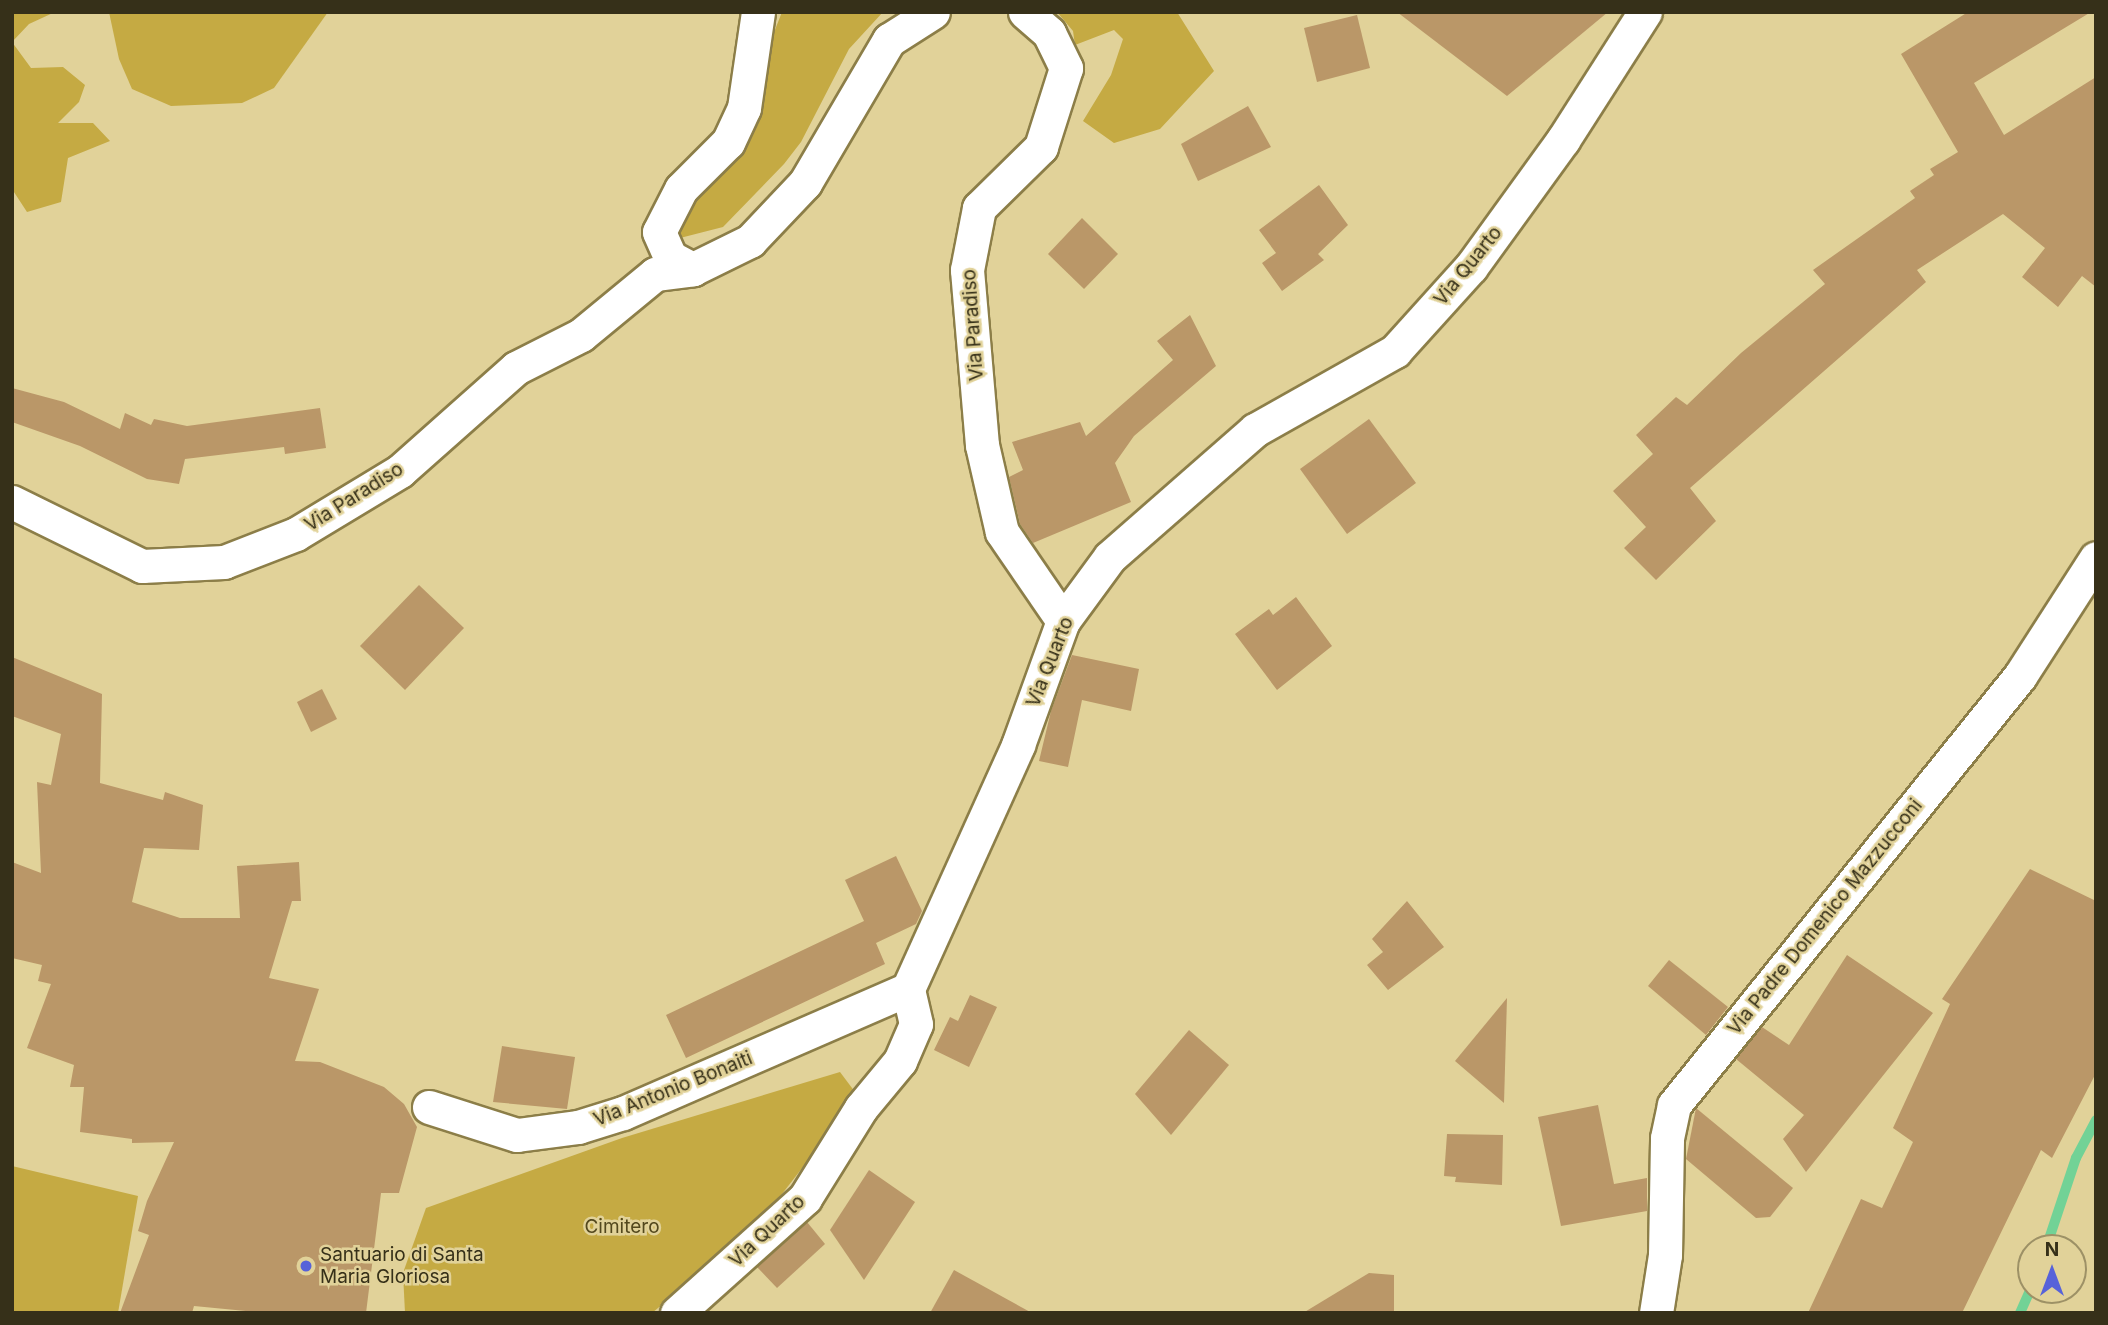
<!DOCTYPE html>
<html>
<head>
<meta charset="utf-8">
<style>
	body { margin:0 }
	#map { position:relative; width:2108px; height:1325px; overflow:hidden; background:#e1d299; font-family:Inter,sans-serif }
	div>[style] { position:absolute }
	.green>* { inset:0; background:#c5aa43 }
	.stream>* { height:10px; margin:-5px; padding:0 5px; transform-origin:5px; border-radius:5px; background:#72d296 }
	.building>* { inset:0; background:#ba9768 }
	.roads { filter:drop-shadow(2px 0 #8c7e48) drop-shadow(-2px 0 #8c7e48) drop-shadow(0 2px #8c7e48) drop-shadow(0 -2px #8c7e48) }
	.minor>* { height:33px; margin:-16.5px; padding:0 16.5px; transform-origin:16.5px; border-radius:16.5px; background:#fff }
	.dots>* { width:19px; height:19px; translate:-50% -50%; box-sizing:border-box; border:4px solid #e1d299; border-radius:50% }
	span { translate:-50% -50%; white-space:nowrap; text-align:center; line-height:1.15; -webkit-text-stroke:5px #e1d299; paint-order:stroke }
	.street-label { font-size:19px; color:#363019 }
	.park-label { font-size:19px; color:#53481d }
	.poi-label { font-size:19px; color:#363019 }
	.left { translate:0 -50%; text-align:left }
	.frame { position:absolute; inset:0; border:14px solid #363019; pointer-events:none }
	.north { position:absolute; left:2017px; top:1234px; width:70px; height:70px; box-sizing:border-box; background:#e1d299; border:2px solid #9d9166; border-radius:50%; rotate:0deg; font-size:19px; font-weight:700; line-height:28px; text-align:center; color:#363019 }
	.north::after { content:''; display:block; margin:auto; width:24px; height:32px; background:#5762d9; clip-path:polygon(50% 0,100% 100%,50% 72%,0 100%) }
</style>
</head>
<body>
<div id="map">
	<div class="green">
		<div style="clip-path:polygon(12px 12px,55px 12px,29px 24px,12px 42px,31px 68px,63px 67px,85px 85px,79px 102px,58px 123px,93px 123px,110px 141px,68px 158px,61px 202px,27px 212px,12px 189px)"></div>
		<div style="clip-path:polygon(109px 12px,328px 12px,274px 88px,242px 103px,171px 106px,132px 89px,119px 59px)"></div>
		<div style="clip-path:polygon(782px 12px,883px 12px,849px 49px,801px 142px,784px 164px,723px 227px,680px 238px,675px 233px,682px 217px,721px 167px)"></div>
		<div style="clip-path:polygon(1057px 12px,1177px 12px,1214px 71px,1160px 129px,1114px 143px,1083px 121px,1111px 75px,1123px 39px,1114px 30px,1075px 45px,1073px 31px)"></div>
		<div style="clip-path:polygon(840px 1072px,858px 1096px,758px 1225px,652px 1313px,405px 1313px,403px 1273px,426px 1208px,622px 1138px)"></div>
		<div style="clip-path:polygon(12px 1166px,138px 1196px,118px 1313px,12px 1313px)"></div>
	</div>
	<div class="stream">
		<div style="left:2046px;top:1248px;width:95px;rotate:-71.6deg"></div>
		<div style="left:2076px;top:1158px;width:43px;rotate:-62.2deg"></div>
		<div style="left:2020px;top:1313px;width:27px;rotate:-66deg"></div>
	</div>
	<div class="building">
		<div style="clip-path:polygon(1397px 12px,1608px 12px,1507px 96px)"></div>
		<div style="clip-path:polygon(1968px 12px,2091px 12px,1974px 83px,2004px 135px,2096px 77px,2096px 287px,2082px 276px,2058px 307px,2022px 277px,2045px 248px,2003px 214px,1917px 270px,1926px 282px,1690px 488px,1716px 521px,1656px 580px,1624px 548px,1646px 527px,1613px 491px,1653px 454px,1636px 435px,1676px 397px,1687px 405px,1741px 353px,1825px 284px,1813px 270px,1915px 198px,1910px 191px,1934px 175px,1930px 169px,1958px 152px,1901px 54px)"></div>
		<div style="clip-path:polygon(1357px 15px,1370px 68px,1317px 82px,1304px 28px)"></div>
		<div style="clip-path:polygon(1248px 106px,1271px 147px,1198px 181px,1181px 144px)"></div>
		<div style="clip-path:polygon(1319px 185px,1348px 225px,1318px 254px,1324px 260px,1282px 291px,1262px 263px,1276px 253px,1259px 230px)"></div>
		<div style="clip-path:polygon(1082px 218px,1118px 254px,1084px 289px,1048px 254px)"></div>
		<div style="clip-path:polygon(1190px 315px,1216px 366px,1134px 436px,1115px 463px,1131px 502px,1033px 543px,1020px 524px,1009px 477px,1023px 470px,1012px 442px,1080px 422px,1086px 436px,1173px 360px,1157px 341px)"></div>
		<div style="clip-path:polygon(12px 388px,64px 402px,120px 429px,125px 413px,151px 425px,154px 419px,187px 426px,320px 408px,326px 448px,285px 454px,284px 447px,185px 459px,179px 484px,147px 479px,80px 446px,12px 422px)"></div>
		<div style="clip-path:polygon(1369px 419px,1416px 483px,1347px 534px,1300px 469px)"></div>
		<div style="clip-path:polygon(419px 585px,464px 628px,405px 690px,360px 646px)"></div>
		<div style="clip-path:polygon(1296px 597px,1332px 646px,1277px 690px,1235px 634px,1269px 609px,1273px 615px)"></div>
		<div style="clip-path:polygon(1072px 655px,1139px 669px,1131px 711px,1082px 700px,1068px 767px,1039px 761px,1051px 711px)"></div>
		<div style="clip-path:polygon(12px 657px,102px 694px,100px 783px,163px 800px,165px 792px,203px 805px,199px 850px,144px 848px,132px 902px,180px 918px,240px 918px,237px 866px,299px 862px,301px 901px,292px 901px,269px 978px,319px 989px,295px 1061px,320px 1062px,384px 1087px,404px 1104px,417px 1127px,399px 1193px,381px 1193px,366px 1313px,265px 1313px,194px 1306px,192px 1313px,120px 1313px,149px 1235px,138px 1231px,147px 1201px,174px 1142px,132px 1143px,132px 1139px,80px 1132px,84px 1087px,70px 1087px,74px 1065px,27px 1048px,51px 984px,38px 981px,42px 965px,12px 958px,12px 862px,41px 873px,37px 782px,51px 785px,61px 734px,12px 716px)"></div>
		<div style="clip-path:polygon(322px 689px,337px 719px,311px 732px,297px 702px)"></div>
		<div style="clip-path:polygon(896px 856px,922px 911px,916px 924px,876px 943px,885px 964px,686px 1058px,666px 1015px,864px 921px,845px 880px)"></div>
		<div style="clip-path:polygon(2030px 869px,2096px 901px,2096px 1073px,2052px 1158px,2041px 1150px,1962px 1313px,1808px 1313px,1861px 1199px,1882px 1208px,1913px 1142px,1893px 1128px,1950px 1004px,1942px 999px)"></div>
		<div style="clip-path:polygon(1407px 901px,1444px 947px,1388px 990px,1367px 965px,1383px 952px,1372px 939px)"></div>
		<div style="clip-path:polygon(1847px 955px,1933px 1013px,1806px 1172px,1783px 1139px,1804px 1115px,1736px 1059px,1762px 1027px,1789px 1045px)"></div>
		<div style="clip-path:polygon(1669px 960px,1728px 1007px,1706px 1035px,1648px 986px)"></div>
		<div style="clip-path:polygon(970px 995px,997px 1007px,969px 1067px,934px 1050px,950px 1017px,958px 1021px)"></div>
		<div style="clip-path:polygon(1507px 998px,1504px 1103px,1455px 1061px)"></div>
		<div style="clip-path:polygon(1189px 1030px,1229px 1065px,1171px 1135px,1135px 1094px)"></div>
		<div style="clip-path:polygon(502px 1046px,575px 1057px,567px 1109px,493px 1102px)"></div>
		<div style="clip-path:polygon(1598px 1105px,1614px 1184px,1647px 1178px,1647px 1211px,1561px 1226px,1538px 1117px)"></div>
		<div style="clip-path:polygon(1696px 1108px,1793px 1188px,1770px 1217px,1756px 1218px,1686px 1159px)"></div>
		<div style="clip-path:polygon(1447px 1134px,1503px 1135px,1502px 1185px,1455px 1182px,1456px 1177px,1444px 1176px)"></div>
		<div style="clip-path:polygon(869px 1170px,915px 1202px,864px 1280px,830px 1230px)"></div>
		<div style="clip-path:polygon(807px 1222px,825px 1244px,777px 1288px,757px 1267px)"></div>
		<div style="clip-path:polygon(954px 1270px,1032px 1313px,930px 1313px)"></div>
		<div style="clip-path:polygon(1369px 1273px,1394px 1275px,1394px 1313px,1303px 1313px)"></div>
	</div>
	<div class="roads">
		<div class="minor">
			<div style="left:758px;top:12px;width:97px;rotate:98.3deg"></div>
			<div style="left:744px;top:108px;width:38px;rotate:115deg"></div>
			<div style="left:728px;top:142px;width:66px;rotate:135deg"></div>
			<div style="left:681px;top:189px;width:48px;rotate:117.1deg"></div>
			<div style="left:659px;top:232px;width:27px;rotate:66deg"></div>
			<div style="left:670px;top:257px;width:26px;rotate:28deg"></div>
			<div style="left:693px;top:269px;width:64px;rotate:-26.2deg"></div>
			<div style="left:750px;top:241px;width:80px;rotate:-46.5deg"></div>
			<div style="left:805px;top:183px;width:166px;rotate:-59.6deg"></div>
			<div style="left:889px;top:40px;width:52px;rotate:-32.5deg"></div>
			<div style="left:1025px;top:12px;width:32px;rotate:41deg"></div>
			<div style="left:1049px;top:33px;width:39px;rotate:64deg"></div>
			<div style="left:1066px;top:68px;width:83px;rotate:107.6deg"></div>
			<div style="left:1041px;top:147px;width:87px;rotate:135.5deg"></div>
			<div style="left:979px;top:208px;width:63px;rotate:101deg"></div>
			<div style="left:967px;top:270px;width:176px;rotate:85.1deg"></div>
			<div style="left:982px;top:445px;width:89px;rotate:77.1deg"></div>
			<div style="left:1002px;top:532px;width:108px;rotate:55.6deg"></div>
			<div style="left:12px;top:502px;width:145px;rotate:26.2deg"></div>
			<div style="left:142px;top:566px;width:82px;rotate:-2.8deg"></div>
			<div style="left:224px;top:562px;width:77px;rotate:-21.3deg"></div>
			<div style="left:296px;top:534px;width:122px;rotate:-31.2deg"></div>
			<div style="left:400px;top:471px;width:155px;rotate:-41.6deg"></div>
			<div style="left:516px;top:368px;width:73px;rotate:-26.9deg"></div>
			<div style="left:581px;top:335px;width:96px;rotate:-39.5deg"></div>
			<div style="left:655px;top:274px;width:38px;rotate:-7deg"></div>
			<div style="left:429px;top:1107px;width:92px;rotate:17.7deg"></div>
			<div style="left:517px;top:1135px;width:62px;rotate:-7.5deg"></div>
			<div style="left:578px;top:1127px;width:47px;rotate:-17.3deg"></div>
			<div style="left:623px;top:1113px;width:311px;rotate:-23.5deg"></div>
			<div style="left:677px;top:1313px;width:172px;rotate:-41.9deg"></div>
			<div style="left:805px;top:1198px;width:106px;rotate:-58.1deg"></div>
			<div style="left:861px;top:1108px;width:61px;rotate:-50.3deg"></div>
			<div style="left:900px;top:1061px;width:40px;rotate:-66.6deg"></div>
			<div style="left:916px;top:1024px;width:36px;rotate:-103deg"></div>
			<div style="left:908px;top:989px;width:268px;rotate:-65.7deg"></div>
			<div style="left:1018px;top:745px;width:132px;rotate:-70.1deg"></div>
			<div style="left:1063px;top:621px;width:79px;rotate:-53.7deg"></div>
			<div style="left:1110px;top:557px;width:193px;rotate:-41.2deg"></div>
			<div style="left:1255px;top:430px;width:161px;rotate:-29.4deg"></div>
			<div style="left:1395px;top:351px;width:113px;rotate:-47.9deg"></div>
			<div style="left:1471px;top:267px;width:157px;rotate:-54.1deg"></div>
			<div style="left:1563px;top:140px;width:152px;rotate:-57.4deg"></div>
			<div style="left:1656px;top:1313px;width:59px;rotate:-81.2deg"></div>
			<div style="left:1665px;top:1255px;width:117px;rotate:-89deg"></div>
			<div style="left:1667px;top:1138px;width:34px;rotate:-78deg"></div>
			<div style="left:1674px;top:1105px;width:551px;rotate:-51.11deg"></div>
			<div style="left:2020px;top:676px;width:140px;rotate:-57.2deg"></div>
		</div>
	</div>
	<div class="dots">
		<div style="left:306px;top:1266px;background:#5762d9"></div>
	</div>
	<div class="street-label">
		<span style="left:1468px;top:266px;rotate:-51deg">Via Quarto</span>
		<span style="left:973px;top:325px;rotate:-94deg">Via Paradiso</span>
		<span style="left:354px;top:497px;rotate:-32deg">Via Paradiso</span>
		<span style="left:1050px;top:662px;rotate:-68deg">Via Quarto</span>
		<span style="left:1825px;top:917px;rotate:-51deg">Via Padre Domenico Mazzucconi</span>
		<span style="left:673px;top:1089px;rotate:-22deg">Via Antonio Bonaiti</span>
		<span style="left:767px;top:1231px;rotate:-43deg">Via Quarto</span>
	</div>
	<div class="park-label">
		<span style="left:622px;top:1227px">Cimitero</span>
	</div>
	<div class="poi-label">
		<span class="left" style="left:320px;top:1266px">Santuario di Santa<br>Maria Gloriosa</span>
	</div>
	<div class="frame"></div>
	<div class="north">N</div>
</div>
</body>
</html>
